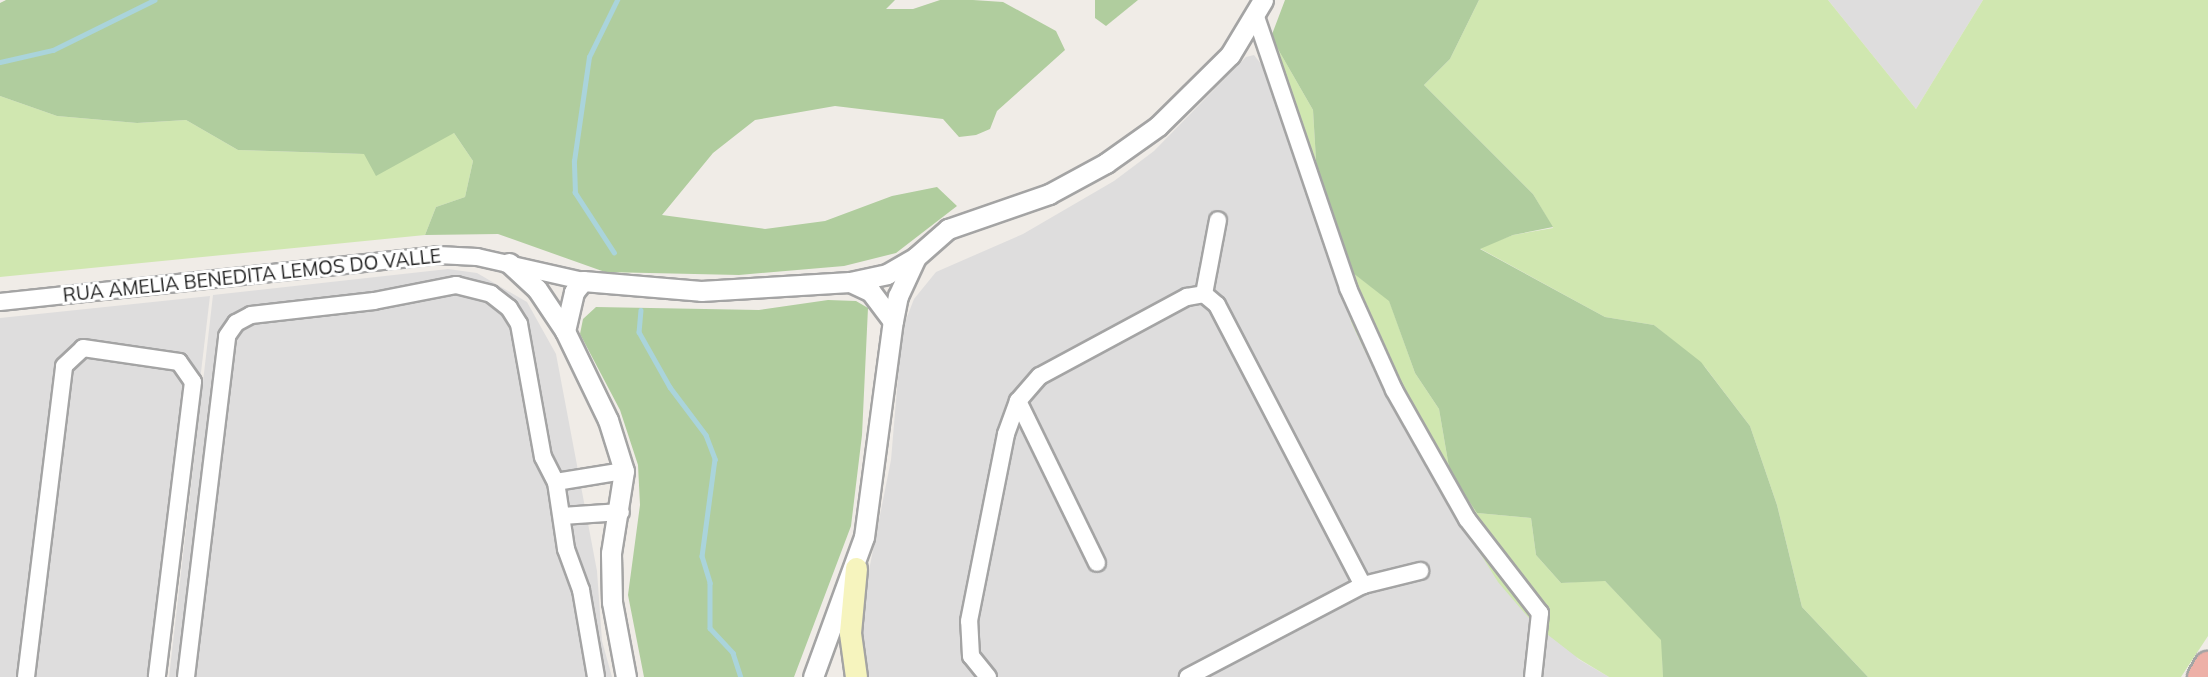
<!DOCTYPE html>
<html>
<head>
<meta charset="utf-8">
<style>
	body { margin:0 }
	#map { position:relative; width:2208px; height:677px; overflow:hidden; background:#f0ece7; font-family:Mulish,sans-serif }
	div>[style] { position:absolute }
	.residential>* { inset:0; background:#dedddd }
	.grass>* { inset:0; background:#d0e7b0 }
	.forest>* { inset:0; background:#b0cd9e }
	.stream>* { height:4.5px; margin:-2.25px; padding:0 2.25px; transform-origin:2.25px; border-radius:2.25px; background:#aad4db }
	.roads { filter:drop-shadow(2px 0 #a4a4a4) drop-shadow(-2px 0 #a4a4a4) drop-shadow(0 2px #a4a4a4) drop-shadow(0 -2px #a4a4a4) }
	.minor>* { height:16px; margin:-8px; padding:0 8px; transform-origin:8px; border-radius:8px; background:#fff }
	.tertiary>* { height:19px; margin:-9.5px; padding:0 9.5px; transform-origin:9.5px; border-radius:9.5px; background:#fff }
	.secondary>* { height:21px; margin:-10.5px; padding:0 10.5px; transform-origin:10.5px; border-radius:10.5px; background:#f6f4be }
	.trunk>* { height:26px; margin:-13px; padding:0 13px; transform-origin:13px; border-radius:13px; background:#edb0a7 }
	span { translate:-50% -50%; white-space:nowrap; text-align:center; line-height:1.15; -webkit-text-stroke:6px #fff; paint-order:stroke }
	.street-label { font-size:19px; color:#202020 }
</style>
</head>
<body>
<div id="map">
	<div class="residential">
		<div style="clip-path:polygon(1828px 0,1983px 0,1916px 109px)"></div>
		<div style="clip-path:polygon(1254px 55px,1265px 69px,1352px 324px,1578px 659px,1609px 677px,869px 677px,861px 639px,865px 590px,891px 460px,902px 330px,914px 299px,936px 272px,1023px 234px,1114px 181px,1154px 151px,1246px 57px)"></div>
		<div style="clip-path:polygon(448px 269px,477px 273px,527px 302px,556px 354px,597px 571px,602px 641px,612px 677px,169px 677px,213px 295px)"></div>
		<div style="clip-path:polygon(210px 296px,165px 677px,0 677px,0 318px)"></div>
	</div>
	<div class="grass">
		<div style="clip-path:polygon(1479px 0,1828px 0,1916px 109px,1983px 0,2208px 0,2208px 636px,2181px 677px,1868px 677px,1802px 607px,1777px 505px,1750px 426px,1705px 367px,1654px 325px,1605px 317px,1479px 248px,1513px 235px,1553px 228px,1533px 194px,1424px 85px,1450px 59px)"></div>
		<div style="clip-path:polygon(1271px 37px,1313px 110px,1317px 177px,1349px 270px,1389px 300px,1415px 373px,1439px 409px,1450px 473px,1477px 513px,1531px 518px,1536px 555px,1561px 583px,1604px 580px,1662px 640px,1663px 677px,1609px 677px,1579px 659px,1534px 624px,1498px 582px,1470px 537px,1383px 389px,1352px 324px,1265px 69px)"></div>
		<div style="clip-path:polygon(0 96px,57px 116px,137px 123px,186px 120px,238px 150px,364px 154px,454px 133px,473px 161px,465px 197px,436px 207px,425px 235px,0 277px)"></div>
	</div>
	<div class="forest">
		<div style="clip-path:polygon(6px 0,895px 0,886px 9px,913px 9px,940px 0,973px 0,1003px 2px,1056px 31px,1065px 50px,997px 111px,990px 129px,976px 135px,959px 137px,943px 119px,835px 106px,755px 120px,713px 153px,662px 215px,765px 229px,825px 221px,892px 196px,937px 187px,957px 206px,896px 253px,844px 266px,739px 275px,605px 272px,498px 234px,425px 235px,436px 207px,465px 197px,473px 161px,454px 133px,376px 176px,364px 154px,238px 150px,186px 120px,137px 123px,57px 116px,0 96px,0 3px)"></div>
		<div style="clip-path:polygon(1095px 0,1138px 0,1106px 26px,1095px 18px)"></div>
		<div style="clip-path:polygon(1285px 0,1479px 0,1450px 59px,1424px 85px,1533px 194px,1553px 227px,1513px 235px,1480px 249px,1605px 317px,1654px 325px,1701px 362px,1750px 426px,1777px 505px,1802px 607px,1868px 677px,1663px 677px,1661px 640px,1605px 581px,1561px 583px,1536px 555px,1531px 518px,1477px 513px,1450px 473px,1439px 409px,1415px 373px,1389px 301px,1349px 270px,1317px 177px,1313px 110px,1271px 37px)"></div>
		<div style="clip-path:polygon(828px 300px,856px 301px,868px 308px,862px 435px,851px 526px,794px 677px,644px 677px,628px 595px,640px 505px,638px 465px,620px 410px,580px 334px,583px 319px,596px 307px,759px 310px)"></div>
	</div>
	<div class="stream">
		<div style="left:0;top:62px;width:54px;rotate:-12.8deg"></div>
		<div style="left:53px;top:50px;width:113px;rotate:-26.3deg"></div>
		<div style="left:614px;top:253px;width:72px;rotate:-123deg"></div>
		<div style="left:575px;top:193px;width:32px;rotate:-92deg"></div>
		<div style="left:574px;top:161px;width:105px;rotate:-81.8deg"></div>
		<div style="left:589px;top:57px;width:64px;rotate:-63.8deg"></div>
		<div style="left:641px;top:310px;width:22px;rotate:95deg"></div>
		<div style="left:639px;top:332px;width:63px;rotate:60.6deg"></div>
		<div style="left:670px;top:387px;width:60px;rotate:53.1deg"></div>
		<div style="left:706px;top:435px;width:26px;rotate:69deg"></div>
		<div style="left:715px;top:459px;width:98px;rotate:97.6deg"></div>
		<div style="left:702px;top:556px;width:28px;rotate:73deg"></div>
		<div style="left:710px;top:583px;width:45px;rotate:90deg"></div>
		<div style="left:710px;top:628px;width:34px;rotate:47deg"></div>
		<div style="left:733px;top:653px;width:25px;rotate:72deg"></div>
	</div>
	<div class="roads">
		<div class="minor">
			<div style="left:1256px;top:17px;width:286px;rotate:71.2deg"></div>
			<div style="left:1348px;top:288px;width:112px;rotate:65.7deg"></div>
			<div style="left:1394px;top:390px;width:148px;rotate:60.5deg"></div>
			<div style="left:1467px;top:519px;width:119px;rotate:52.2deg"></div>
			<div style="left:1540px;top:613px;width:64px;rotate:96.2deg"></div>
			<div style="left:1204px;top:294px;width:75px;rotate:-79.3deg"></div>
			<div style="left:0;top:302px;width:441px;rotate:-6.1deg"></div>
			<div style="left:438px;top:255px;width:39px;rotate:3deg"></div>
			<div style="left:477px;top:257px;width:109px;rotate:12.8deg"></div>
			<div style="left:1018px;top:401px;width:180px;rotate:64deg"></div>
			<div style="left:556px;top:482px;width:69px;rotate:-9.2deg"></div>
			<div style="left:562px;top:516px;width:59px;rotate:-3.9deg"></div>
			<div style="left:1363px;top:585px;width:59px;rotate:-13.8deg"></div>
			<div style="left:26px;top:677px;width:313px;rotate:-83deg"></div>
			<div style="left:64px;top:366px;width:26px;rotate:-43deg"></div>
			<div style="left:83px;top:348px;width:97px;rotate:8.3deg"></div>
			<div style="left:179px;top:362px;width:24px;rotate:55deg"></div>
			<div style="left:193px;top:382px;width:297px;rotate:97deg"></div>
			<div style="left:186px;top:677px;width:343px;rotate:-83.1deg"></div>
			<div style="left:227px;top:336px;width:16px;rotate:-55deg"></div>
			<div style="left:236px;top:323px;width:17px;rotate:-28deg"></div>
			<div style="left:251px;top:315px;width:124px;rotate:-6.5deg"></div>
			<div style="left:374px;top:301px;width:84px;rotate:-11deg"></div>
			<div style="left:456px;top:285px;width:36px;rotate:14deg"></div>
			<div style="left:491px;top:294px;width:23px;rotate:38deg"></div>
			<div style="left:509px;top:308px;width:19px;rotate:58deg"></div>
			<div style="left:519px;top:324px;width:135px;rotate:79.8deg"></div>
			<div style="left:543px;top:457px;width:28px;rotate:63deg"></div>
			<div style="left:556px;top:482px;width:68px;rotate:81.5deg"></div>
			<div style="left:566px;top:549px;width:44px;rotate:69.9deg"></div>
			<div style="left:581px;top:590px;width:88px;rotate:80.2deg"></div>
			<div style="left:988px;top:677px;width:27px;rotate:-129deg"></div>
			<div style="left:971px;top:656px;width:35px;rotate:-93deg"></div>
			<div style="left:969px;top:621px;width:191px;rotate:-78.8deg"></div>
			<div style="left:1006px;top:434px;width:35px;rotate:-70deg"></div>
			<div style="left:1018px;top:401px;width:33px;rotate:-49deg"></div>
			<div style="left:1040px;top:376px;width:167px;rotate:-28.3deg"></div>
			<div style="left:1187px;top:297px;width:17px;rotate:-10deg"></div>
			<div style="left:1204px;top:294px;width:17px;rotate:40deg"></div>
			<div style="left:1217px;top:305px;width:316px;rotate:62.5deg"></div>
			<div style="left:1363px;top:585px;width:198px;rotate:152.3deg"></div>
		</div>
		<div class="tertiary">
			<div style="left:509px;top:263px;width:38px;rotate:43deg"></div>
			<div style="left:537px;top:289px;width:50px;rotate:56.3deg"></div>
			<div style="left:850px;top:282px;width:23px;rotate:25deg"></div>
			<div style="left:871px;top:292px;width:36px;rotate:53deg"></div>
			<div style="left:626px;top:677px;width:76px;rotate:-100.6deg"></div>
			<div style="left:612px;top:602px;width:49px;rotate:-91.2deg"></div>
			<div style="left:611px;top:553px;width:83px;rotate:-81deg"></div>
			<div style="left:624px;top:471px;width:53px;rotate:-107.4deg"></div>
			<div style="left:608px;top:420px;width:99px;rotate:-115.8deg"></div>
			<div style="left:565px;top:331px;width:40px;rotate:-77deg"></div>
			<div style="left:574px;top:292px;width:14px;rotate:-51deg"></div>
			<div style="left:583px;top:281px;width:118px;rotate:4.8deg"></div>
			<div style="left:701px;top:291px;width:149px;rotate:-3.5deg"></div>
			<div style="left:850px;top:282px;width:38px;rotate:-12deg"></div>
			<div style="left:887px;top:274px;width:32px;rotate:-30deg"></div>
			<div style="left:813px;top:677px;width:149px;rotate:-70deg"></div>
			<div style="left:864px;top:537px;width:218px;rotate:-82.4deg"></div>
			<div style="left:893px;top:321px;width:25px;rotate:-79deg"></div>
			<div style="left:898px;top:296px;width:43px;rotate:-65.2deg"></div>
			<div style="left:916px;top:257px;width:43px;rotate:-41.2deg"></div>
			<div style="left:948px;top:229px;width:107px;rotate:-19.1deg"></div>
			<div style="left:1049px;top:194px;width:65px;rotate:-28.5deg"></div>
			<div style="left:1106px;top:163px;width:64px;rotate:-35.4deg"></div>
			<div style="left:1158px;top:126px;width:101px;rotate:-44.6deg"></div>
			<div style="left:1230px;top:55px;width:64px;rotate:-59deg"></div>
		</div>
		<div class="secondary">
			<div style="left:856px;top:568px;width:65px;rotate:95.3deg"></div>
			<div style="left:850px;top:633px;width:44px;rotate:82.2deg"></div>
		</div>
		<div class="trunk">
			<div style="left:2201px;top:677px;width:14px;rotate:-60deg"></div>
		</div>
	</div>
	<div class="street-label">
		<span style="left:252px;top:276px;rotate:-6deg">RUA AMELIA BENEDITA LEMOS DO VALLE</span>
	</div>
</div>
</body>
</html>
